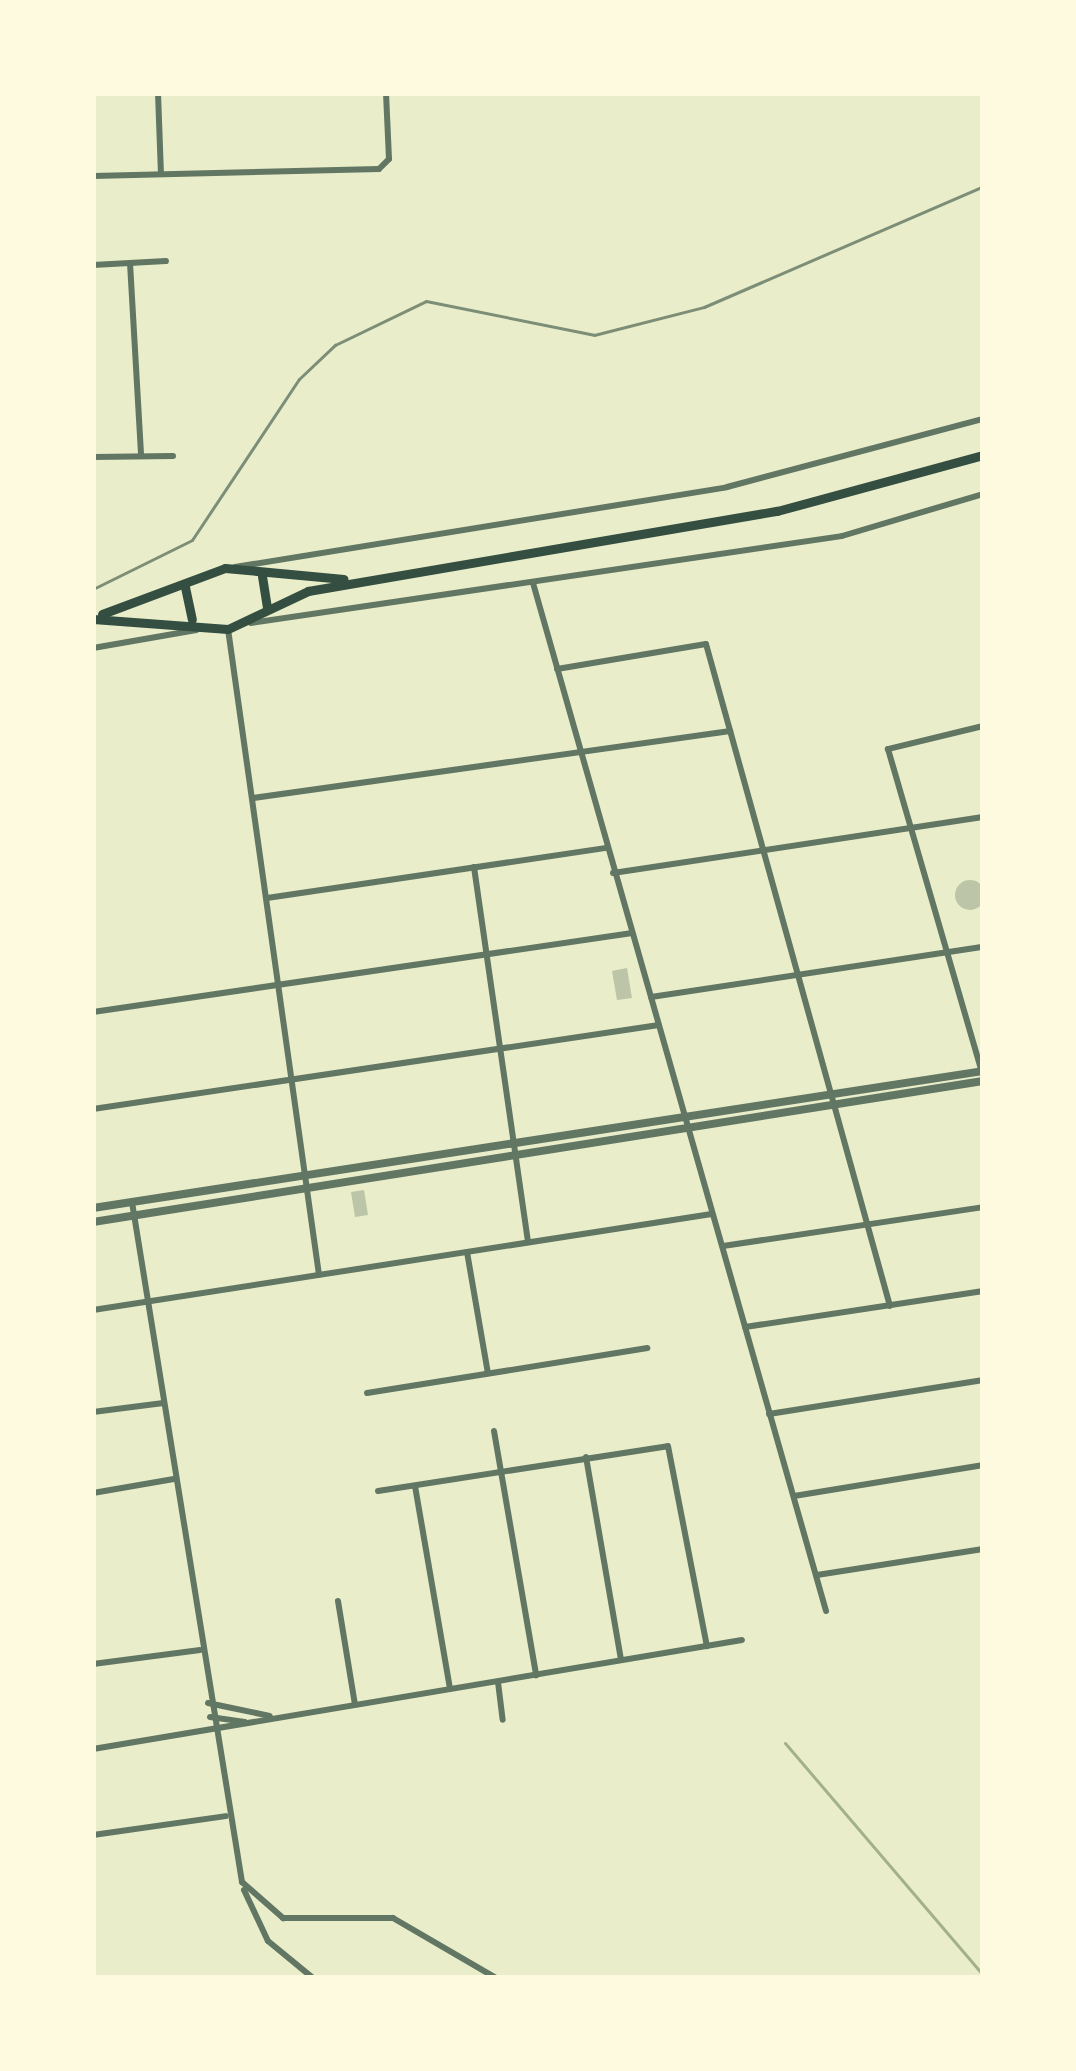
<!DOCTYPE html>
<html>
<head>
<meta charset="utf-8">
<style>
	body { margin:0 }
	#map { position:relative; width:1076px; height:2071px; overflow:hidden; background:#e9edc9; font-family:Poppins,sans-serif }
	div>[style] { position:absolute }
	.stream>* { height:3px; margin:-1.5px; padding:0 1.5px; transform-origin:1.5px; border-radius:1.5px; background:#a3b18a }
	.building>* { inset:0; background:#bcc5a7 }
	.round { border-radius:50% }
	.minor>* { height:6px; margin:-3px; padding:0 3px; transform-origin:3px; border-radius:3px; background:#617663 }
	.tertiary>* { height:8px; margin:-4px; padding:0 4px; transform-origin:4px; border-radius:4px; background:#617663 }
	.primary>* { height:9px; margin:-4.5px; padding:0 4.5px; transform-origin:4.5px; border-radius:4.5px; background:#344e41 }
	.rail>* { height:3px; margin:-1.5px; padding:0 1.5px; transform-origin:1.5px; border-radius:1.5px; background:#7c8e77 }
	span { translate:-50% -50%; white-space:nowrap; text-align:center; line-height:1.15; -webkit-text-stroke:12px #fefae0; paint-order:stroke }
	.frame { position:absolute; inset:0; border:96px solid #fefae0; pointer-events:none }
</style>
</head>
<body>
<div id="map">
	<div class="stream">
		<div style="left:785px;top:1743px;width:305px;rotate:49.5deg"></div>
	</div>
	<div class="building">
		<div class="round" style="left:955px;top:880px;width:30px;height:30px"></div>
		<div style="clip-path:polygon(627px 968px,632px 998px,617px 1000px,612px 971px)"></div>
		<div style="clip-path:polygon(364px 1190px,368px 1215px,355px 1217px,351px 1192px)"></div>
	</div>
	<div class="minor">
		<div style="left:158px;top:93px;width:80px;rotate:87.9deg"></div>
		<div style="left:93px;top:176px;width:286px;rotate:-1.4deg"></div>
		<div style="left:379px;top:169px;width:14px;rotate:-45deg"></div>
		<div style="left:389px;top:159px;width:66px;rotate:-92.6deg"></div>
		<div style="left:130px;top:263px;width:193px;rotate:86.7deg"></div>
		<div style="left:93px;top:265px;width:73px;rotate:-3.1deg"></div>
		<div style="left:93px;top:457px;width:80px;rotate:-0.7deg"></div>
		<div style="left:235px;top:567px;width:498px;rotate:-9.2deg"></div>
		<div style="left:727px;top:487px;width:265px;rotate:-14.9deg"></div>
		<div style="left:533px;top:583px;width:1069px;rotate:74.09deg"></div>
		<div style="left:251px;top:623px;width:597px;rotate:-8.37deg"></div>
		<div style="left:842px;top:536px;width:147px;rotate:-16.6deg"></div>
		<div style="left:228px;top:629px;width:652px;rotate:81.98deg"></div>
		<div style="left:93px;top:648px;width:105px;rotate:-9.9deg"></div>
		<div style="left:557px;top:669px;width:151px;rotate:-9.5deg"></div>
		<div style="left:706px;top:644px;width:687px;rotate:74.47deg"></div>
		<div style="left:983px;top:726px;width:98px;rotate:166.4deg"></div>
		<div style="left:888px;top:749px;width:341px;rotate:73.8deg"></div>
		<div style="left:253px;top:798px;width:482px;rotate:-8deg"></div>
		<div style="left:474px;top:867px;width:379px;rotate:81.8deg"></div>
		<div style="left:613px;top:873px;width:374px;rotate:-8.6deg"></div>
		<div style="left:267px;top:898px;width:343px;rotate:-8.4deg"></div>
		<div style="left:651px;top:997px;width:336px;rotate:-8.6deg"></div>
		<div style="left:93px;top:1012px;width:545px;rotate:-8.34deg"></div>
		<div style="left:93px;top:1109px;width:572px;rotate:-8.44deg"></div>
		<div style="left:132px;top:1202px;width:689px;rotate:80.81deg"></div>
		<div style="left:242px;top:1882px;width:55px;rotate:41.3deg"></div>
		<div style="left:283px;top:1918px;width:110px"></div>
		<div style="left:393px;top:1918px;width:119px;rotate:30.2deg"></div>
		<div style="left:723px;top:1246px;width:263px;rotate:-8.5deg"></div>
		<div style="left:467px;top:1252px;width:123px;rotate:80.2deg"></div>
		<div style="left:93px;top:1310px;width:626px;rotate:-8.82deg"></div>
		<div style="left:745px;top:1327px;width:241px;rotate:-8.6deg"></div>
		<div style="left:367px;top:1393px;width:284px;rotate:-9.1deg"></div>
		<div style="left:93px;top:1412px;width:71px;rotate:-7.3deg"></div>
		<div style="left:769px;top:1414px;width:217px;rotate:-9deg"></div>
		<div style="left:494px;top:1431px;width:248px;rotate:80.2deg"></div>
		<div style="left:586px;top:1457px;width:206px;rotate:80.2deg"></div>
		<div style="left:415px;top:1486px;width:206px;rotate:80.2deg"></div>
		<div style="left:378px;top:1491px;width:293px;rotate:-8.8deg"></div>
		<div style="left:668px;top:1446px;width:204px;rotate:79deg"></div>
		<div style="left:93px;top:1493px;width:82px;rotate:-9.8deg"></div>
		<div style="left:794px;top:1496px;width:192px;rotate:-9.3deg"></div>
		<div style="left:817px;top:1575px;width:168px;rotate:-8.9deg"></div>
		<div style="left:338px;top:1601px;width:105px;rotate:80.7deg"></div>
		<div style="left:93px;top:1664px;width:108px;rotate:-7.5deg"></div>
		<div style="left:498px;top:1682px;width:38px;rotate:83deg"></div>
		<div style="left:208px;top:1703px;width:63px;rotate:11.8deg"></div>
		<div style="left:210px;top:1717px;width:35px;rotate:8deg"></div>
		<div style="left:93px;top:1749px;width:658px;rotate:-9.53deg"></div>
		<div style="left:93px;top:1835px;width:134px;rotate:-8.1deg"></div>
		<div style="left:244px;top:1890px;width:56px;rotate:64.8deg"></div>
		<div style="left:268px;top:1941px;width:58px;rotate:39.4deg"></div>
	</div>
	<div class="tertiary">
		<div style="left:93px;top:1208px;width:900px;rotate:-8.75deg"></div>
		<div style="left:93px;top:1222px;width:901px;rotate:-9deg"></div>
	</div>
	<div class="primary">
		<div style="left:262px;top:576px;width:32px;rotate:81deg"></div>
		<div style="left:185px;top:587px;width:33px;rotate:78deg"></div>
		<div style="left:102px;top:614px;width:131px;rotate:-20.5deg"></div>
		<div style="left:225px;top:568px;width:119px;rotate:5.3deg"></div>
		<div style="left:93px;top:619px;width:135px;rotate:4.2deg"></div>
		<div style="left:228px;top:629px;width:89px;rotate:-25.4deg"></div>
		<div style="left:308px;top:591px;width:476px;rotate:-9.7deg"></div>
		<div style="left:777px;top:511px;width:213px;rotate:-15.2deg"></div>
	</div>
	<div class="rail">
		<div style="left:93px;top:589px;width:110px;rotate:-26.3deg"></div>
		<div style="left:192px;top:540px;width:193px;rotate:-56.4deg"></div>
		<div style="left:299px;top:379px;width:50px;rotate:-43.4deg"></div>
		<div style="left:335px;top:345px;width:101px;rotate:-25.8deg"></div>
		<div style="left:426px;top:301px;width:171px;rotate:11.4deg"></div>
		<div style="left:594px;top:335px;width:114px;rotate:-14.3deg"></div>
		<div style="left:704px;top:307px;width:304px;rotate:-23.4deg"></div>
	</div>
	<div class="frame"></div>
</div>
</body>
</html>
